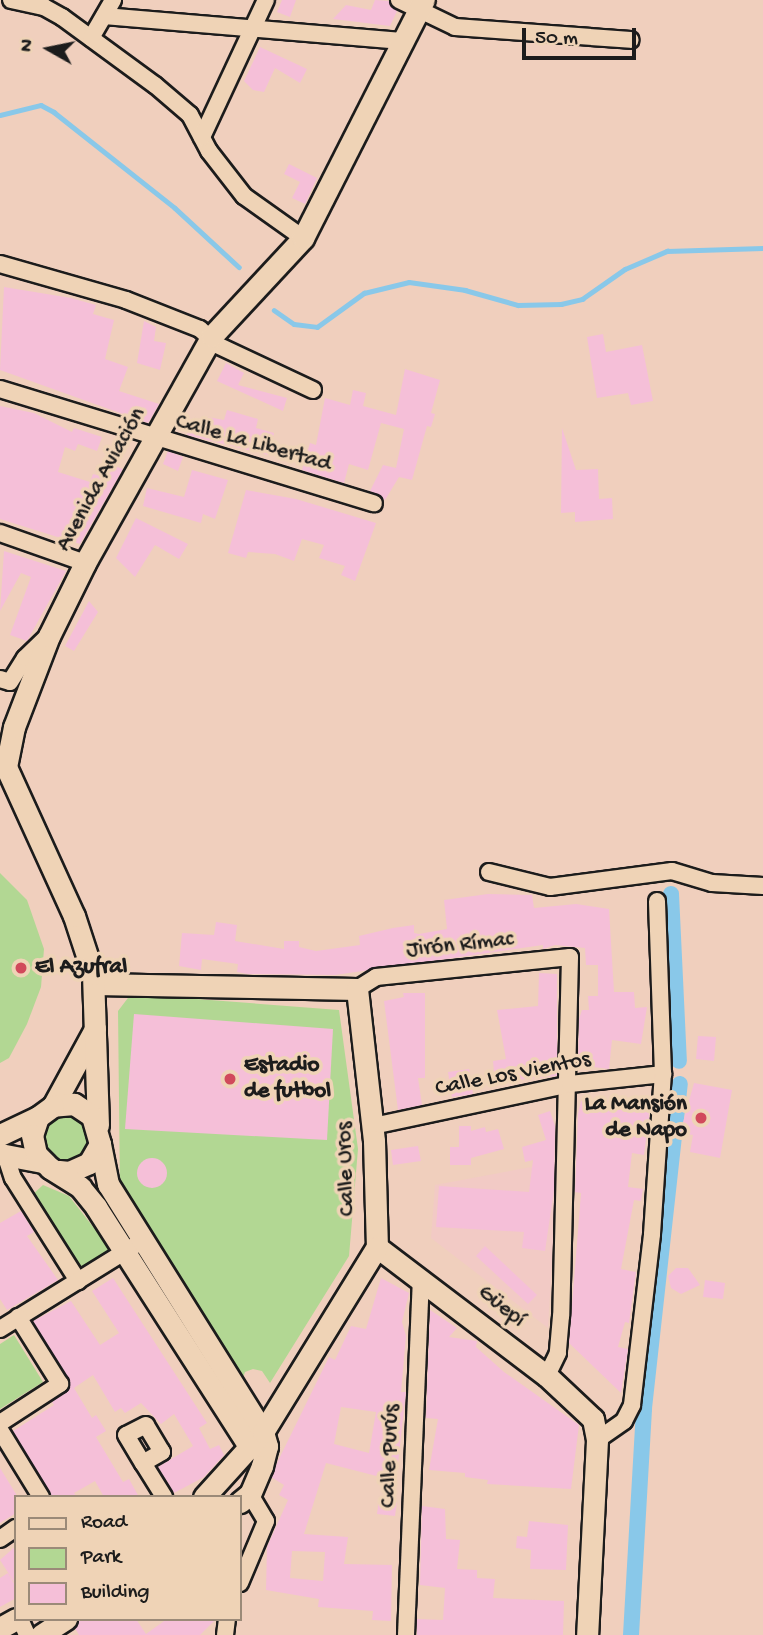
<!DOCTYPE html>
<html>
<head>
<meta charset="utf-8">
<style>
	body { margin:0 }
	#map { position:relative; width:763px; height:1635px; overflow:hidden; background:#f0cfbd; font-family:"Gochi Hand",sans-serif }
	div>[style] { position:absolute }
	.built>* { inset:0; background:#f2cac5 }
	.green>* { inset:0; background:#b2d793 }
	.round { border-radius:50% }
	.stream>* { height:4.5px; margin:-2.25px; padding:0 2.25px; transform-origin:2.25px; border-radius:2.25px; background:#89c8e9 }
	.canal>* { height:16px; margin:-8px; padding:0 8px; transform-origin:8px; border-radius:8px; background:#89c8e9 }
	.building>* { inset:0; background:#f5bfd8 }
	.roads { filter:drop-shadow(2px 0 #1c1c1c) drop-shadow(-2px 0 #1c1c1c) drop-shadow(0 2px #1c1c1c) drop-shadow(0 -2px #1c1c1c) }
	.street>* { height:16px; margin:-8px; padding:0 8px; transform-origin:8px; border-radius:8px; background:#efd3b6 }
	.secondary>* { height:21px; margin:-10.5px; padding:0 10.5px; transform-origin:10.5px; border-radius:10.5px; background:#efd3b6 }
	.dots>* { width:19px; height:19px; translate:-50% -50%; box-sizing:border-box; border:4px solid #efd3b6; border-radius:50% }
	span { translate:-50% -50%; white-space:nowrap; text-align:center; line-height:1.15; -webkit-text-stroke:7px #efd3b6; paint-order:stroke }
	.street-label { font-size:23px; color:#1c1c1c }
	.poi-label { font-size:23px; color:#1c1c1c; font-weight:700 }
	.left { translate:0 -50%; text-align:left }
	.right { translate:-100% -50%; text-align:right }
	.legend { position:absolute; left:14px; top:1495px; width:228px; height:126px; box-sizing:border-box; background:#efd3b6; border:2px solid #9b8a78; margin:0; padding:9px 12px; list-style:none; font-size:21px; color:#1c1c1c }
	.legend li { display:flex; align-items:center; gap:14px; height:35px }
	.legend b { width:35px; border:2px solid #9b8a78 }
	.north { position:absolute; left:14px; top:14px; width:70px; height:70px; -webkit-text-stroke:5px #efd3b6; paint-order:stroke; rotate:279deg; font-size:19px; font-weight:700; line-height:28px; text-align:center; color:#1c1c1c }
	.north::after { content:''; display:block; margin:auto; width:24px; height:32px; background:#1c1c1c; clip-path:polygon(50% 0,100% 100%,50% 72%,0 100%) }
	.scale { position:absolute; left:522px; top:28px; width:114px; height:32px; box-sizing:border-box; border:4px solid #1c1c1c; border-top:0; padding-left:9px; font-size:21px; line-height:24px; white-space:nowrap; color:#1c1c1c; -webkit-text-stroke:5px #efd3b6; paint-order:stroke }
</style>
</head>
<body>
<div id="map">
	<div class="built">
		<div style="clip-path:polygon(558px 1162px,548px 1328px,431px 1238px,435px 1185px)"></div>
	</div>
	<div class="green">
		<div style="clip-path:polygon(0 873px,27px 900px,44px 949px,41px 987px,27px 1024px,9px 1058px,0 1063px)"></div>
		<div style="clip-path:polygon(131px 994px,339px 1010px,358px 1149px,349px 1256px,270px 1383px,262px 1371px,253px 1369px,245px 1372px,242px 1381px,120px 1189px,118px 1011px)"></div>
		<div class="round" style="left:44px;top:1116px;width:44px;height:44px"></div>
		<div style="clip-path:polygon(43px 1185px,69px 1196px,112px 1251px,77px 1269px,31px 1196px)"></div>
		<div style="clip-path:polygon(14px 1335px,43px 1382px,0 1409px,0 1344px)"></div>
	</div>
	<div class="stream">
		<div style="left:0;top:115px;width:42px;rotate:-13.7deg"></div>
		<div style="left:41px;top:105px;width:15px;rotate:28deg"></div>
		<div style="left:54px;top:112px;width:154px;rotate:38.4deg"></div>
		<div style="left:175px;top:208px;width:87px;rotate:42.7deg"></div>
		<div style="left:274px;top:310px;width:24px;rotate:35deg"></div>
		<div style="left:294px;top:324px;width:23px;rotate:7deg"></div>
		<div style="left:317px;top:327px;width:58px;rotate:-35.9deg"></div>
		<div style="left:364px;top:293px;width:46px;rotate:-13.7deg"></div>
		<div style="left:409px;top:282px;width:57px;rotate:8.1deg"></div>
		<div style="left:465px;top:290px;width:55px;rotate:15.8deg"></div>
		<div style="left:518px;top:305px;width:43px;rotate:-1.3deg"></div>
		<div style="left:561px;top:304px;width:22px;rotate:-13deg"></div>
		<div style="left:582px;top:299px;width:52px;rotate:-34.9deg"></div>
		<div style="left:625px;top:269px;width:46px;rotate:-23.2deg"></div>
		<div style="left:667px;top:251px;width:96px;rotate:-1.8deg"></div>
	</div>
	<div class="canal">
		<div style="left:671px;top:894px;width:167px;rotate:87.3deg"></div>
		<div style="left:631px;top:1635px;width:227px;rotate:-86.7deg"></div>
		<div style="left:644px;top:1408px;width:326px;rotate:-83.7deg"></div>
	</div>
	<div class="building">
		<div style="clip-path:polygon(282px 0,296px 0,290px 17px,277px 12px)"></div>
		<div style="clip-path:polygon(375px 0,389px 1px,397px 11px,390px 26px,333px 19px,346px 5px,371px 10px)"></div>
		<div style="clip-path:polygon(260px 47px,307px 69px,300px 83px,275px 68px,264px 92px,253px 90px,244px 81px)"></div>
		<div style="clip-path:polygon(289px 164px,317px 178px,305px 204px,292px 198px,300px 182px,284px 174px)"></div>
		<div style="clip-path:polygon(4px 287px,71px 298px,96px 305px,93px 314px,114px 320px,105px 359px,128px 367px,119px 391px,159px 404px,148px 423px,0 370px)"></div>
		<div style="clip-path:polygon(144px 321px,156px 327px,154px 341px,166px 343px,160px 370px,137px 363px)"></div>
		<div style="clip-path:polygon(603px 334px,606px 352px,642px 345px,653px 401px,631px 405px,628px 393px,597px 398px,587px 337px)"></div>
		<div style="clip-path:polygon(226px 363px,244px 373px,238px 385px,287px 398px,283px 411px,217px 381px)"></div>
		<div style="clip-path:polygon(405px 369px,440px 380px,431px 413px,435px 414px,431px 427px,427px 426px,412px 480px,399px 477px,385px 500px,370px 491px,383px 465px,396px 468px,404px 429px,381px 423px,368px 470px,349px 464px,344px 483px,302px 470px,310px 443px,316px 445px,325px 398px,350px 405px,353px 390px,366px 393px,363px 406px,396px 415px)"></div>
		<div style="clip-path:polygon(0 406px,34px 413px,72px 432px,74px 428px,102px 437px,97px 451px,78px 444px,75px 451px,65px 447px,58px 472px,90px 482px,93px 474px,104px 477px,108px 464px,123px 469px,80px 544px,0 519px)"></div>
		<div style="clip-path:polygon(227px 410px,258px 419px,256px 428px,274px 433px,268px 455px,187px 435px,193px 420px,206px 426px,208px 417px,224px 420px)"></div>
		<div style="clip-path:polygon(562px 428px,576px 470px,598px 469px,599px 499px,612px 498px,613px 519px,575px 522px,575px 512px,561px 513px)"></div>
		<div style="clip-path:polygon(168px 451px,183px 457px,178px 471px,163px 464px)"></div>
		<div style="clip-path:polygon(192px 470px,228px 480px,215px 519px,203px 514px,201px 523px,143px 506px,147px 488px,184px 497px)"></div>
		<div style="clip-path:polygon(246px 490px,296px 499px,376px 523px,355px 581px,341px 575px,345px 566px,319px 558px,324px 545px,302px 539px,294px 561px,275px 554px,248px 552px,246px 558px,228px 553px)"></div>
		<div style="clip-path:polygon(136px 518px,188px 544px,179px 559px,155px 545px,135px 577px,116px 558px)"></div>
		<div style="clip-path:polygon(4px 551px,66px 571px,27px 641px,10px 635px,31px 577px,21px 573px,0 611px)"></div>
		<div style="clip-path:polygon(89px 601px,98px 612px,74px 651px,65px 646px)"></div>
		<div style="clip-path:polygon(488px 894px,532px 895px,534px 908px,576px 904px,609px 909px,614px 992px,634px 992px,635px 1008px,647px 1007px,641px 1044px,612px 1040px,609px 1069px,578px 1065px,579px 1019px,582px 1010px,589px 1010px,588px 996px,598px 996px,598px 965px,586px 965px,585px 948px,555px 945px,543px 949px,543px 945px,335px 975px,248px 974px,237px 972px,238px 964px,202px 959px,201px 970px,179px 966px,182px 933px,214px 935px,216px 922px,237px 925px,235px 941px,284px 949px,284px 941px,299px 941px,299px 947px,316px 951px,360px 945px,359px 936px,393px 928px,414px 925px,414px 933px,419px 934px,447px 929px,444px 900px)"></div>
		<div style="clip-path:polygon(539px 973px,557px 974px,557px 1076px,495px 1082px,493px 1061px,506px 1059px,497px 1010px,538px 1006px)"></div>
		<div style="clip-path:polygon(403px 993px,425px 993px,425px 1078px,418px 1078px,422px 1105px,398px 1110px,384px 1001px,404px 997px)"></div>
		<div style="clip-path:polygon(134px 1014px,333px 1029px,327px 1140px,125px 1129px)"></div>
		<div style="clip-path:polygon(698px 1036px,716px 1037px,714px 1061px,696px 1059px)"></div>
		<div style="clip-path:polygon(469px 1069px,473px 1094px,452px 1097px,448px 1072px)"></div>
		<div style="clip-path:polygon(694px 1083px,732px 1090px,720px 1158px,690px 1152px,693px 1135px,680px 1133px)"></div>
		<div style="clip-path:polygon(609px 1100px,648px 1104px,649px 1117px,644px 1155px,632px 1153px,628px 1187px,643px 1189px,641px 1201px,634px 1200px,621px 1269px,636px 1272px,629px 1323px,625px 1322px,618px 1347px,628px 1349px,621px 1393px,569px 1343px,581px 1193px,575px 1192px,578px 1114px,581px 1101px)"></div>
		<div style="clip-path:polygon(550px 1111px,555px 1126px,554px 1190px,545px 1251px,522px 1248px,524px 1232px,436px 1227px,439px 1186px,529px 1192px,533px 1160px,525px 1162px,522px 1147px,546px 1140px,538px 1115px)"></div>
		<div style="clip-path:polygon(459px 1126px,471px 1126px,471px 1131px,485px 1127px,486px 1132px,498px 1129px,504px 1149px,471px 1158px,471px 1165px,450px 1165px,450px 1147px,459px 1147px)"></div>
		<div style="clip-path:polygon(418px 1146px,421px 1161px,393px 1165px,391px 1150px)"></div>
		<div class="round" style="left:137px;top:1158px;width:30px;height:30px"></div>
		<div style="clip-path:polygon(21px 1211px,34px 1232px,27px 1236px,58px 1280px,7px 1310px,0 1299px,0 1223px)"></div>
		<div style="clip-path:polygon(485px 1246px,537px 1295px,528px 1304px,476px 1256px)"></div>
		<div style="clip-path:polygon(676px 1268px,688px 1268px,700px 1285px,681px 1294px,671px 1288px,668px 1276px)"></div>
		<div style="clip-path:polygon(113px 1278px,207px 1423px,199px 1428px,210px 1449px,219px 1445px,224px 1455px,204px 1477px,174px 1493px,158px 1467px,193px 1446px,174px 1414px,161px 1424px,141px 1403px,125px 1413px,121px 1408px,115px 1412px,93px 1375px,74px 1388px,92px 1418px,96px 1415px,106px 1431px,96px 1437px,123px 1482px,129px 1479px,139px 1497px,104px 1497px,95px 1481px,74px 1493px,77px 1497px,51px 1497px,13px 1431px,54px 1405px,52px 1402px,70px 1384px,33px 1321px,71px 1301px,100px 1345px,119px 1333px,92px 1291px)"></div>
		<div style="clip-path:polygon(evenodd,381px 1278px,409px 1293px,402px 1322px,406px 1336px,401px 1392px,406px 1392px,396px 1481px,326px 1463px,304px 1534px,348px 1537px,344px 1564px,392px 1565px,391px 1621px,372px 1620px,373px 1611px,318px 1607px,319px 1599px,266px 1590px,267px 1547px,288px 1500px,279px 1495px,284px 1485px,271px 1477px,276px 1465px,329px 1357px,335px 1360px,351px 1326px,366px 1329px,381px 1278px,341px 1407px,376px 1412px,369px 1453px,334px 1444px,341px 1407px,381px 1278px,292px 1551px,325px 1552px,323px 1581px,290px 1578px,292px 1551px)"></div>
		<div style="clip-path:polygon(705px 1280px,725px 1283px,723px 1299px,703px 1297px)"></div>
		<div style="clip-path:polygon(430px 1310px,457px 1328px,449px 1337px,477px 1341px,476px 1347px,504px 1372px,579px 1425px,571px 1489px,487px 1484px,488px 1480px,465px 1477px,465px 1473px,429px 1470px,438px 1419px,426px 1418px)"></div>
		<div style="clip-path:polygon(0 1468px,16px 1494px,16px 1513px,0 1523px)"></div>
		<div style="clip-path:polygon(379px 1499px,397px 1502px,395px 1516px,377px 1514px)"></div>
		<div style="clip-path:polygon(422px 1506px,445px 1509px,446px 1539px,460px 1540px,457px 1569px,477px 1570px,477px 1578px,495px 1579px,493px 1598px,564px 1601px,563px 1635px,417px 1635px,417px 1619px,443px 1620px,445px 1588px,420px 1585px)"></div>
		<div style="clip-path:polygon(529px 1521px,568px 1525px,566px 1570px,530px 1569px,531px 1550px,516px 1548px,517px 1536px,527px 1537px)"></div>
		<div style="clip-path:polygon(16px 1546px,16px 1585px,0 1560px)"></div>
		<div style="clip-path:polygon(8px 1573px,16px 1587px,16px 1598px,0 1607px,0 1578px)"></div>
		<div style="clip-path:polygon(79px 1619px,136px 1619px,146px 1634px,167px 1619px,216px 1619px,200px 1635px,79px 1635px,75px 1628px)"></div>
	</div>
	<div class="roads">
		<div class="street">
			<div style="left:11px;top:0;width:34px;rotate:12deg"></div>
			<div style="left:44px;top:7px;width:21px;rotate:29deg"></div>
			<div style="left:62px;top:17px;width:115px;rotate:36.2deg"></div>
			<div style="left:155px;top:85px;width:46px;rotate:40.6deg"></div>
			<div style="left:190px;top:115px;width:41px;rotate:62.2deg"></div>
			<div style="left:209px;top:151px;width:57px;rotate:52.1deg"></div>
			<div style="left:244px;top:196px;width:72px;rotate:35.4deg"></div>
			<div style="left:399px;top:0;width:62px;rotate:25.7deg"></div>
			<div style="left:455px;top:27px;width:176px;rotate:4.2deg"></div>
			<div style="left:104px;top:16px;width:299px;rotate:4.8deg"></div>
			<div style="left:91px;top:38px;width:44px;rotate:-59.9deg"></div>
			<div style="left:202px;top:137px;width:151px;rotate:-65deg"></div>
			<div style="left:0;top:264px;width:131px;rotate:15.9deg"></div>
			<div style="left:126px;top:300px;width:79px;rotate:21.4deg"></div>
			<div style="left:200px;top:329px;width:23px;rotate:43deg"></div>
			<div style="left:217px;top:345px;width:106px;rotate:25.1deg"></div>
			<div style="left:0;top:389px;width:391px;rotate:17deg"></div>
			<div style="left:0;top:533px;width:90px;rotate:19.4deg"></div>
			<div style="left:0;top:679px;width:10px;rotate:17deg"></div>
			<div style="left:10px;top:682px;width:28px;rotate:-58deg"></div>
			<div style="left:25px;top:658px;width:32px;rotate:-44deg"></div>
			<div style="left:489px;top:872px;width:63px;rotate:13.8deg"></div>
			<div style="left:550px;top:887px;width:123px;rotate:-7.5deg"></div>
			<div style="left:672px;top:871px;width:42px;rotate:16.7deg"></div>
			<div style="left:712px;top:883px;width:51px;rotate:3.4deg"></div>
			<div style="left:357px;top:989px;width:22px;rotate:-32deg"></div>
			<div style="left:376px;top:977px;width:195px;rotate:-5.9deg"></div>
			<div style="left:570px;top:957px;width:359px;rotate:91.4deg"></div>
			<div style="left:561px;top:1316px;width:37px;rotate:95deg"></div>
			<div style="left:558px;top:1353px;width:25px;rotate:116deg"></div>
			<div style="left:373px;top:1126px;width:201px;rotate:-12deg"></div>
			<div style="left:570px;top:1084px;width:94px;rotate:-6.1deg"></div>
			<div style="left:6px;top:1157px;width:22px;rotate:72deg"></div>
			<div style="left:13px;top:1178px;width:122px;rotate:57.7deg"></div>
			<div style="left:0;top:1329px;width:167px;rotate:-31.8deg"></div>
			<div style="left:0;top:1423px;width:72px;rotate:-33deg"></div>
			<div style="left:60px;top:1384px;width:79px;rotate:-122.1deg"></div>
			<div style="left:0;top:1430px;width:79px;rotate:58.5deg"></div>
			<div style="left:597px;top:1440px;width:33px;rotate:-35deg"></div>
			<div style="left:624px;top:1421px;width:18px;rotate:-63deg"></div>
			<div style="left:632px;top:1405px;width:172px;rotate:-83.3deg"></div>
			<div style="left:652px;top:1234px;width:160px;rotate:-86.1deg"></div>
			<div style="left:663px;top:1074px;width:173px;rotate:-92deg"></div>
			<div style="left:143px;top:1463px;width:22px;rotate:-30deg"></div>
			<div style="left:162px;top:1452px;width:31px;rotate:-121deg"></div>
			<div style="left:146px;top:1425px;width:22px;rotate:153deg"></div>
			<div style="left:126px;top:1435px;width:33px;rotate:59deg"></div>
			<div style="left:143px;top:1463px;width:40px;rotate:58deg"></div>
			<div style="left:0;top:1539px;width:19px;rotate:-35deg"></div>
			<div style="left:240px;top:1583px;width:67px;rotate:-67.2deg"></div>
			<div style="left:266px;top:1521px;width:31px;rotate:-121deg"></div>
			<div style="left:20px;top:1619px;width:17px;rotate:66deg"></div>
			<div style="left:225px;top:1635px;width:16px;rotate:-83deg"></div>
			<div style="left:406px;top:1635px;width:356px;rotate:-87.6deg"></div>
		</div>
		<div class="secondary">
			<div style="left:95px;top:984px;width:262px;rotate:1.1deg"></div>
			<div style="left:357px;top:989px;width:153px;rotate:83.6deg"></div>
			<div style="left:374px;top:1141px;width:106px;rotate:88.4deg"></div>
			<div style="left:53px;top:1106px;width:88px;rotate:-61.4deg"></div>
			<div style="left:98px;top:1125px;width:151px;rotate:-91.9deg"></div>
			<div style="left:93px;top:974px;width:61px;rotate:-108.1deg"></div>
			<div style="left:74px;top:916px;width:164px;rotate:-114.5deg"></div>
			<div style="left:6px;top:767px;width:41px;rotate:-78.7deg"></div>
			<div style="left:14px;top:727px;width:97px;rotate:-69deg"></div>
			<div style="left:49px;top:636px;width:81px;rotate:-63.7deg"></div>
			<div style="left:85px;top:563px;width:260px;rotate:-60.8deg"></div>
			<div style="left:212px;top:336px;width:134px;rotate:-47.1deg"></div>
			<div style="left:303px;top:238px;width:267px;rotate:-63.1deg"></div>
			<div style="left:0;top:1135px;width:42px;rotate:-25.3deg"></div>
			<div style="left:100px;top:1144px;width:41px;rotate:78.7deg"></div>
			<div style="left:108px;top:1184px;width:292px;rotate:58deg"></div>
			<div style="left:263px;top:1432px;width:15px;rotate:74deg"></div>
			<div style="left:267px;top:1446px;width:21px;rotate:104deg"></div>
			<div style="left:262px;top:1466px;width:30px;rotate:113deg"></div>
			<div style="left:250px;top:1494px;width:13px;rotate:141deg"></div>
			<div style="left:0;top:1154px;width:43px;rotate:10.8deg"></div>
			<div style="left:59px;top:1171px;width:10px;rotate:6deg"></div>
			<div style="left:69px;top:1172px;width:22px;rotate:-24deg"></div>
			<div style="left:89px;top:1163px;width:22px;rotate:-60deg"></div>
			<div style="left:100px;top:1144px;width:29px;rotate:-106deg"></div>
			<div style="left:92px;top:1116px;width:22px;rotate:-146deg"></div>
			<div style="left:74px;top:1104px;width:21px;rotate:175deg"></div>
			<div style="left:53px;top:1106px;width:19px;rotate:144deg"></div>
			<div style="left:38px;top:1117px;width:19px;rotate:108deg"></div>
			<div style="left:32px;top:1135px;width:19px;rotate:78deg"></div>
			<div style="left:36px;top:1154px;width:20px;rotate:45deg"></div>
			<div style="left:50px;top:1168px;width:36px;rotate:32deg"></div>
			<div style="left:80px;top:1187px;width:26px;rotate:51deg"></div>
			<div style="left:96px;top:1207px;width:286px;rotate:57.4deg"></div>
			<div style="left:377px;top:1247px;width:213px;rotate:37.2deg"></div>
			<div style="left:547px;top:1376px;width:63px;rotate:43.1deg"></div>
			<div style="left:593px;top:1419px;width:21px;rotate:79deg"></div>
			<div style="left:597px;top:1440px;width:195px;rotate:92.9deg"></div>
			<div style="left:204px;top:1497px;width:88px;rotate:-47.8deg"></div>
			<div style="left:263px;top:1432px;width:217px;rotate:-58.4deg"></div>
			<div style="left:0;top:1628px;width:18px;rotate:-29deg"></div>
			<div style="left:41px;top:1635px;width:30px;rotate:-33deg"></div>
		</div>
	</div>
	<div class="dots">
		<div style="left:21px;top:968px;background:#d1495b"></div>
		<div style="left:230px;top:1079px;background:#d1495b"></div>
		<div style="left:701px;top:1118px;background:#d1495b"></div>
	</div>
	<div class="street-label">
		<span style="left:253px;top:444px;rotate:16deg">Calle La Libertad</span>
		<span style="left:102px;top:480px;rotate:-61deg">Avenida Aviación</span>
		<span style="left:460px;top:946px;rotate:-6deg">Jirón Rímac</span>
		<span style="left:513px;top:1075px;rotate:-11deg">Calle Los Vientos</span>
		<span style="left:347px;top:1169px;rotate:-92deg">Calle Uros</span>
		<span style="left:501px;top:1307px;rotate:38deg">Güepí</span>
		<span style="left:391px;top:1456px;rotate:-88deg">Calle Purús</span>
	</div>
	<div class="poi-label">
		<span class="left" style="left:35px;top:968px">El Azufral</span>
		<span class="left" style="left:244px;top:1079px">Estadio<br>de futbol</span>
		<span class="right" style="left:687px;top:1118px">La Mansión<br>de Napo</span>
	</div>
	<ul class="legend">
	<li><b style="height:9px;background:#efd3b6"></b>Road</li>
	<li><b style="height:19px;background:#b2d793"></b>Park</li>
	<li><b style="height:19px;background:#f5bfd8"></b>Building</li>
	</ul>
	<div class="north">N</div>
	<div class="scale">50 m</div>
</div>
</body>
</html>
